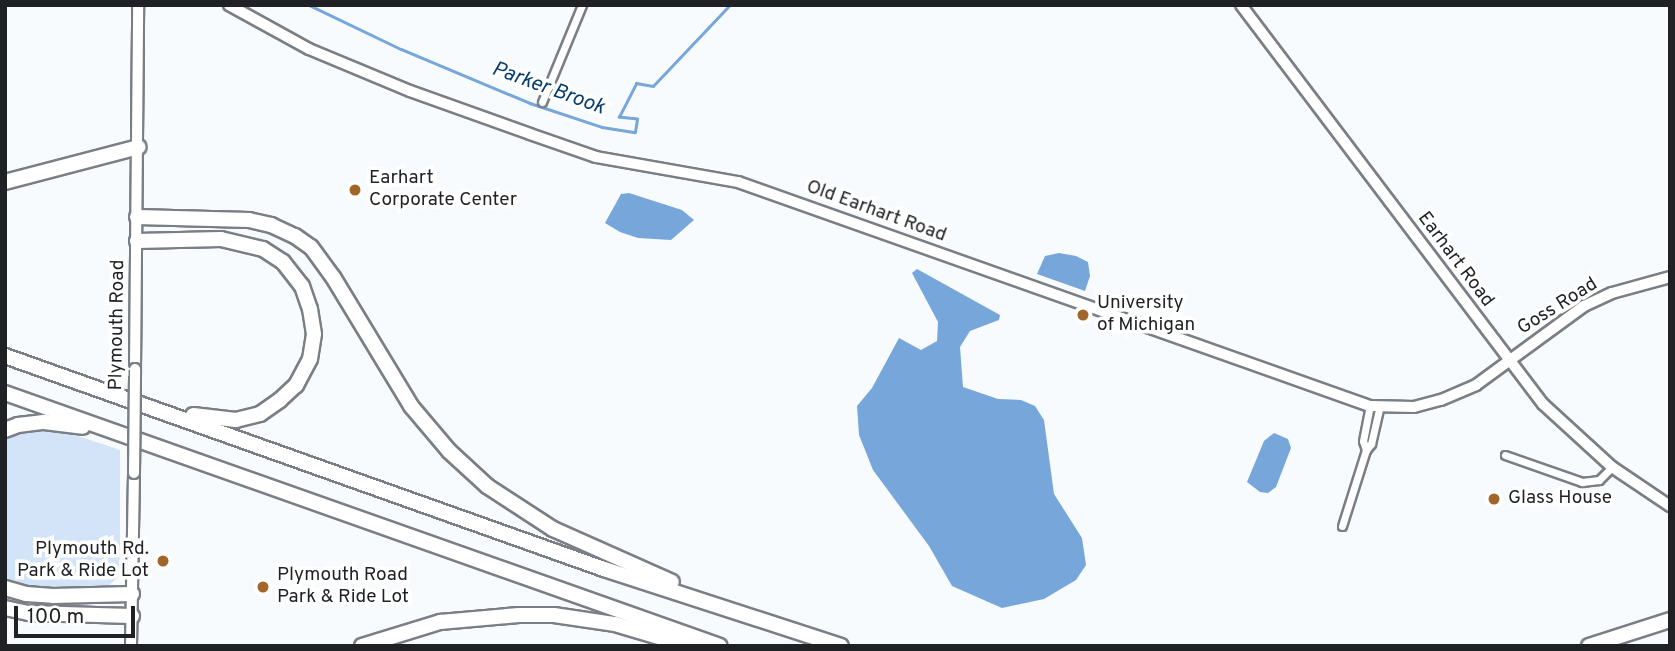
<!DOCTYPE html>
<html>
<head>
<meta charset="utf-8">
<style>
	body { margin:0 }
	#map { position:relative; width:1675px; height:651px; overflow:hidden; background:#f8fbfe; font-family:Overpass,sans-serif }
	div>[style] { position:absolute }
	.green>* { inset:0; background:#d3e4f8 }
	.water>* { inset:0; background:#76a6da }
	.stream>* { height:2.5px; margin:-1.25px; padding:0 1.25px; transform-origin:1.25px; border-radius:1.25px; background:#76a6da }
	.roads { filter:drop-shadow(2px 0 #797f85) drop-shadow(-2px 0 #797f85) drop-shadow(0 2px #797f85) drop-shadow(0 -2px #797f85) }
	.minor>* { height:7px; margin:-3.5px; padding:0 3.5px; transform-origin:3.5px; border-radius:3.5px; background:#fff }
	.tertiary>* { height:10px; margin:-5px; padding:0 5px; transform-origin:5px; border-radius:5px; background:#fff }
	.secondary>* { height:10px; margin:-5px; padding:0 5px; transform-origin:5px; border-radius:5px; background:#fff }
	.motorway>* { height:14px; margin:-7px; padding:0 7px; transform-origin:7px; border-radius:7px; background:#fff }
	.bridges { filter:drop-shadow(2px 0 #797f85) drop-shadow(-2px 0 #797f85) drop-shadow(0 2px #797f85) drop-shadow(0 -2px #797f85) }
	.secondary-bridge>* { height:10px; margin:-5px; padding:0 5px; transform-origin:5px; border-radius:5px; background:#fff }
	.dots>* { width:19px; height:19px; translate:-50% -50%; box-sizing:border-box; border:4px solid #fff; border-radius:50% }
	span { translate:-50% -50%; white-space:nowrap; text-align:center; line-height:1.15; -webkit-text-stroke:7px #fff; paint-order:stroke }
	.poi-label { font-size:19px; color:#1f2124 }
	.left { translate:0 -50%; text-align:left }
	.right { translate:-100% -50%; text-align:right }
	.street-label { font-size:19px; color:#1f2124 }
	.water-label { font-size:21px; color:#073d6c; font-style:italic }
	.frame { position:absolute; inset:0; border:7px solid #1f2124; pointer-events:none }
	.scale { position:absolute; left:14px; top:606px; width:121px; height:32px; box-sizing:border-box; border:4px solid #1f2124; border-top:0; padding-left:9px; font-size:21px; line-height:24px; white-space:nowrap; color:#1f2124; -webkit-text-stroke:5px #fff; paint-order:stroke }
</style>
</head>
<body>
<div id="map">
	<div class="green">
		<div style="clip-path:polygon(48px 426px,120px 450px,120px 569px,118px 577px,107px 587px,32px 587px,5px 579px,5px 435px)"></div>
	</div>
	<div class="water">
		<div style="clip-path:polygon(629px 193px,682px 210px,694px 220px,671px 240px,638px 238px,620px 232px,605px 223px,621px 194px)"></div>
		<div style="clip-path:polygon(1059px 253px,1076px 256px,1088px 262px,1090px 276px,1085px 291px,1037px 274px,1045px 256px)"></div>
		<div style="clip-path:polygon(917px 269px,1000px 315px,999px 320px,970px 331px,960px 347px,963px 387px,998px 399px,1021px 400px,1035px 406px,1044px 420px,1054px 494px,1082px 538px,1086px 565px,1076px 580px,1044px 599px,1002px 608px,952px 586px,929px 546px,873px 470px,859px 435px,857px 406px,872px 388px,899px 338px,921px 350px,937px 341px,938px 322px,912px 273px)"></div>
		<div style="clip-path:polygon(1274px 433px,1288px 439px,1291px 448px,1276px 487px,1268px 493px,1260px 492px,1247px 482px,1264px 441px)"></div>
	</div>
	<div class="stream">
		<div style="left:309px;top:5px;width:102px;rotate:25.6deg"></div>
		<div style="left:401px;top:49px;width:140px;rotate:22.7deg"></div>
		<div style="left:530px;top:103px;width:76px;rotate:18.4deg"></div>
		<div style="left:602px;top:127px;width:33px;rotate:9deg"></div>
		<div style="left:635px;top:132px;width:13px;rotate:-81deg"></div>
		<div style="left:637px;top:119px;width:18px;rotate:-174deg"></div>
		<div style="left:619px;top:117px;width:38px;rotate:-63deg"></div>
		<div style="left:636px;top:83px;width:17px;rotate:10deg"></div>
		<div style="left:653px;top:86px;width:112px;rotate:-46.5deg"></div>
	</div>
	<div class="roads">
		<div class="minor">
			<div style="left:542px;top:102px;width:105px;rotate:-67.6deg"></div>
			<div style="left:1366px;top:450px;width:9px;rotate:-108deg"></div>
			<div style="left:1363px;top:441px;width:36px;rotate:-79deg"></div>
			<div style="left:1505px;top:455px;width:82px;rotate:19.3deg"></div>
			<div style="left:1582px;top:482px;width:17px;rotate:-7deg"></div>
			<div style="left:1599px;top:480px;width:18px;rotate:-45deg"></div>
			<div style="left:1342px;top:526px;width:80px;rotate:-72.5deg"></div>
			<div style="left:1366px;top:450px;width:8px;rotate:-50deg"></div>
			<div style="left:1371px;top:444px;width:37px;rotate:-77deg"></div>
		</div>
		<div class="tertiary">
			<div style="left:229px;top:5px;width:91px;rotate:28.8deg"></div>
			<div style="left:309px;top:49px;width:109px;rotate:22.6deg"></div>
			<div style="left:410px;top:91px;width:127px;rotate:19.7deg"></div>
			<div style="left:530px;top:134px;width:70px;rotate:19.2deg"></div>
			<div style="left:596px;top:157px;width:144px;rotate:10deg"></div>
			<div style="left:738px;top:182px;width:671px;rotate:19.52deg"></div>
			<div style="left:1370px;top:406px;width:44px;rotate:1.3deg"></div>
			<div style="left:1414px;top:407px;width:28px;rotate:-15deg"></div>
			<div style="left:1441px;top:400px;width:38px;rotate:-23deg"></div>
			<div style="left:1476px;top:385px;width:134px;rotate:-36.2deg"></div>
			<div style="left:1584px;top:306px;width:31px;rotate:-25deg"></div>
			<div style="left:1612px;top:293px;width:60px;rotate:-15.4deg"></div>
			<div style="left:1241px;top:5px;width:500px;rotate:52.88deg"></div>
			<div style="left:1543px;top:404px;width:93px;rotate:42.4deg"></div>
			<div style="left:1612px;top:467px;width:70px;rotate:33.9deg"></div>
		</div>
		<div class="secondary">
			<div style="left:135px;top:369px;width:364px;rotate:-89.5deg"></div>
			<div style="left:131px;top:646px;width:173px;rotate:-89deg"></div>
		</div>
		<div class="motorway">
			<div style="left:5px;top:182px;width:138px;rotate:-14.7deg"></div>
			<div style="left:137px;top:217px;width:112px;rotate:1.5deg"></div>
			<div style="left:249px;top:220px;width:23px;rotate:13deg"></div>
			<div style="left:271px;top:225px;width:26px;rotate:25deg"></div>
			<div style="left:295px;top:236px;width:19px;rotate:35deg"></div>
			<div style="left:311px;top:247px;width:37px;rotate:54deg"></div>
			<div style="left:333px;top:277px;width:151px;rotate:58.8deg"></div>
			<div style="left:411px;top:406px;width:59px;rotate:49.8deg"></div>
			<div style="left:449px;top:451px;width:52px;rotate:42.6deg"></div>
			<div style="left:487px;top:486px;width:79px;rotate:33.1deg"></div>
			<div style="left:553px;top:529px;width:130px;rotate:24deg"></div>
			<div style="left:137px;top:241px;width:84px;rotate:-1.4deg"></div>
			<div style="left:221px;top:239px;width:43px;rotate:13.4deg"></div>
			<div style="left:263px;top:249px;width:24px;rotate:33deg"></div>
			<div style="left:283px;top:262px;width:31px;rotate:52deg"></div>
			<div style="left:302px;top:286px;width:24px;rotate:71deg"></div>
			<div style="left:310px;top:309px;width:25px;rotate:81deg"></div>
			<div style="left:314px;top:334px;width:25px;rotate:99deg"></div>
			<div style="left:310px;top:359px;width:30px;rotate:118deg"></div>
			<div style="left:296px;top:385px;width:22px;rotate:137deg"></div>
			<div style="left:280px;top:400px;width:24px;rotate:145deg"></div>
			<div style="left:260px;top:414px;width:25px;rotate:166deg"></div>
			<div style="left:236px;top:420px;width:43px;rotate:-173.4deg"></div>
			<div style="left:5px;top:356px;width:636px;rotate:19.58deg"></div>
			<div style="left:604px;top:569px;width:249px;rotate:18deg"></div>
			<div style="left:5px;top:393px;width:758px;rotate:19.49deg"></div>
			<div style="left:5px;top:430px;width:14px;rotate:-21deg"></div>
			<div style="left:18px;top:425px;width:26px;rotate:-7deg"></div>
			<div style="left:44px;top:422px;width:39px;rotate:7deg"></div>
			<div style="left:5px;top:588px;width:22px;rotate:16deg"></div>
			<div style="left:26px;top:594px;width:27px;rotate:4deg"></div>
			<div style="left:53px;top:596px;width:79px;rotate:-1.5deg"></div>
			<div style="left:5px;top:608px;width:24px;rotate:12deg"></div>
			<div style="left:28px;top:613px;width:104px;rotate:1.7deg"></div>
			<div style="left:362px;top:646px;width:82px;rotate:-17.1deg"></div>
			<div style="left:440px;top:622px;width:79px;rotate:-5.1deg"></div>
			<div style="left:519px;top:615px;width:35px"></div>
			<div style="left:554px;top:615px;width:62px;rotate:8.4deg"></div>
			<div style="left:615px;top:624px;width:77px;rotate:16.6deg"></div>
			<div style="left:1589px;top:646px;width:85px;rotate:-17.8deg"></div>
		</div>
	</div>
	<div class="bridges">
		<div class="secondary-bridge">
			<div style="left:134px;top:473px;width:104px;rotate:-89.4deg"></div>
		</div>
	</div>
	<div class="dots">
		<div style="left:355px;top:190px;background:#a3662a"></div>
		<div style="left:1083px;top:315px;background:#a3662a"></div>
		<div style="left:1494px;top:499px;background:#a3662a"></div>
		<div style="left:163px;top:561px;background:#a3662a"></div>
		<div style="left:263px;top:587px;background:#a3662a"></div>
	</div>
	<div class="poi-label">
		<span class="left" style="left:369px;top:190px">Earhart<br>Corporate Center</span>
		<span class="left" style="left:1097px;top:315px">University<br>of Michigan</span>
		<span class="left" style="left:1508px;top:499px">Glass House</span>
		<span class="right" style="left:149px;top:561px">Plymouth Rd.<br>Park &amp; Ride Lot</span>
		<span class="left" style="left:277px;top:587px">Plymouth Road<br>Park &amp; Ride Lot</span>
	</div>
	<div class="street-label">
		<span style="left:876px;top:212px;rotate:20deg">Old Earhart Road</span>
		<span style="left:1455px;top:260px;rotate:53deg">Earhart Road</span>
		<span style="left:1558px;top:307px;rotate:-32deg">Goss Road</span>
		<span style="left:118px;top:325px;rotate:-89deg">Plymouth Road</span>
	</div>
	<div class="water-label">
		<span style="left:548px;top:89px;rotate:20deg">Parker Brook</span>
	</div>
	<div class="frame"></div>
	<div class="scale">100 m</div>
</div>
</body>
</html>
